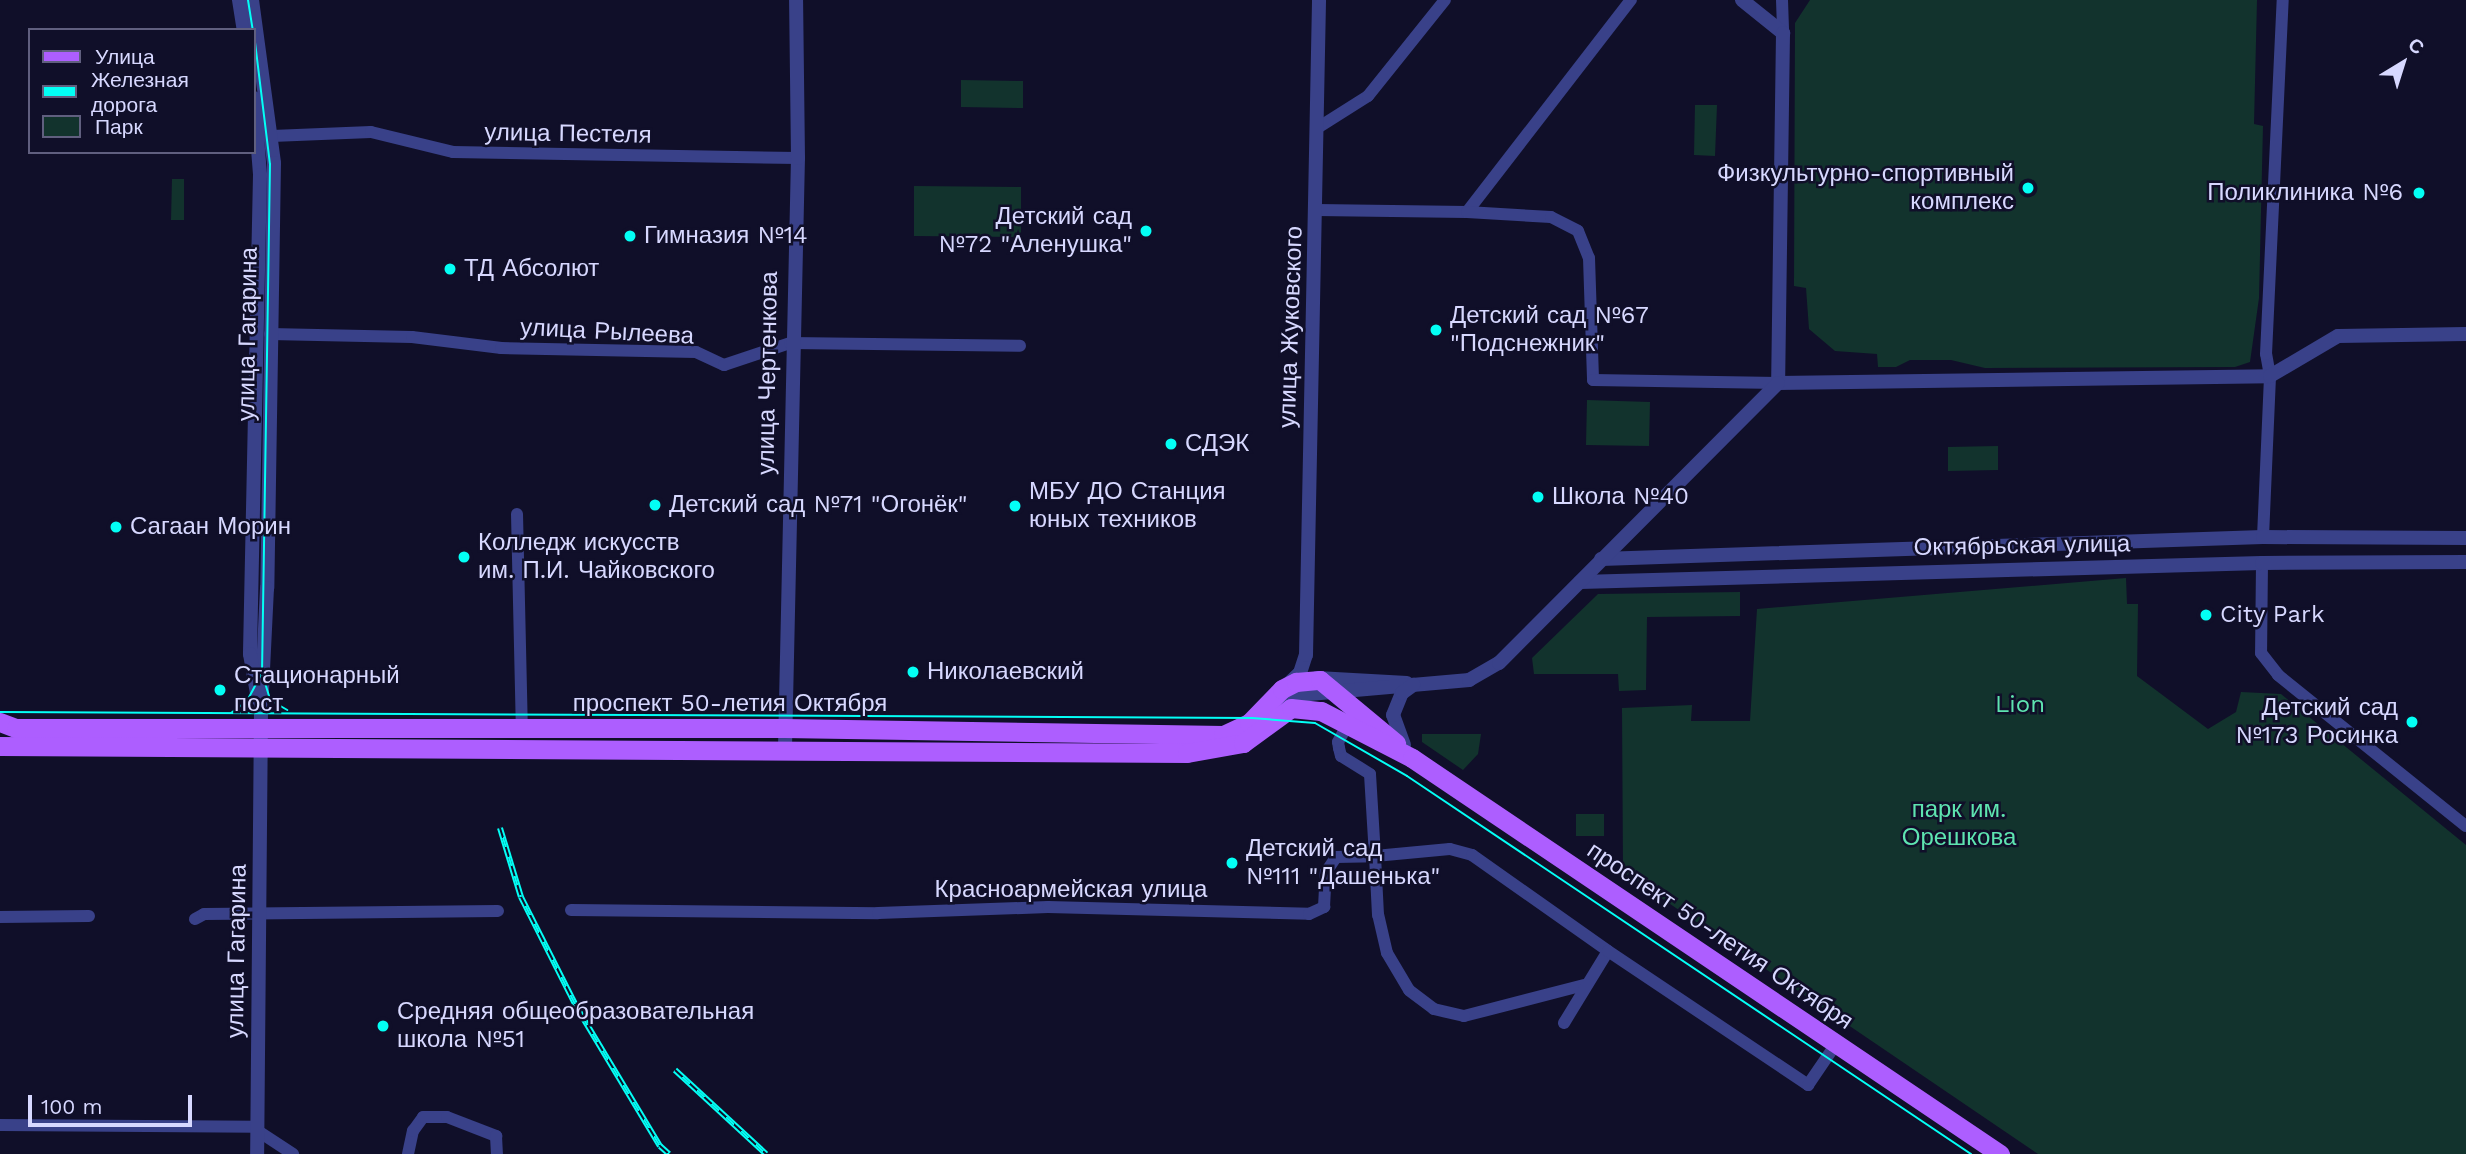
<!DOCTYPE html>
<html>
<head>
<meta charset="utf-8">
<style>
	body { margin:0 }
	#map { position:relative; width:2466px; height:1154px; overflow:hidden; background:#100f29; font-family:"Work Sans",sans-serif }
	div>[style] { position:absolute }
	.green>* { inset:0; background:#12332d }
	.minor>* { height:12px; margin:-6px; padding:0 6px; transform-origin:6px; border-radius:6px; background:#394189 }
	.tertiary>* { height:14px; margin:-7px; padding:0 7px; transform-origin:7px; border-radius:7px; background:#394189 }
	.primary>* { height:19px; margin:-9.5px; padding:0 9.5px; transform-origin:9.5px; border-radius:9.5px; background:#ad5eff }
	.tram>* { height:2px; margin:-1px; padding:0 1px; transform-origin:1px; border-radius:1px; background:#03fff5 }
	.rail>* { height:6px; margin-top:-3px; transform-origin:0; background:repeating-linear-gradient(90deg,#100f29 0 10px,#03fff5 0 20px); box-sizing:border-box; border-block:2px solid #03fff5 }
	.dots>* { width:19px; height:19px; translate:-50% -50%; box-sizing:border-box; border:4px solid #100f29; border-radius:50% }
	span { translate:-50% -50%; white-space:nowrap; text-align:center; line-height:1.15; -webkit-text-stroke:5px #100f29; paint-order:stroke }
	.street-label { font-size:24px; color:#d7d8ff }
	.poi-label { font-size:24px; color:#d7d8ff }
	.right { translate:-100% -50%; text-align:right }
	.left { translate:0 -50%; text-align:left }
	.park-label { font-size:24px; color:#5ee4b0 }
	.legend { position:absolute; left:28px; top:28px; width:228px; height:126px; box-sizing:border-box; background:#100f29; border:2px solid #605f7f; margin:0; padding:9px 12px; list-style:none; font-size:21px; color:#d7d8ff }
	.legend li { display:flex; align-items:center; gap:14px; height:35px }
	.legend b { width:35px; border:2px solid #605f7f }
	.north { position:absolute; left:2368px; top:28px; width:70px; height:70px; -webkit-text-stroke:5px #100f29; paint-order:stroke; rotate:38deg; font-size:19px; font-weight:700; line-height:28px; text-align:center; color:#d7d8ff }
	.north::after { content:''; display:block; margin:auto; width:24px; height:32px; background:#d7d8ff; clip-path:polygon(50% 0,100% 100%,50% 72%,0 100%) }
	.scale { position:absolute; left:28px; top:1095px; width:164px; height:32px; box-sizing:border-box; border:4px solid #d7d8ff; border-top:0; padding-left:9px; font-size:21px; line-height:24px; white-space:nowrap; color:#d7d8ff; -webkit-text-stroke:5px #100f29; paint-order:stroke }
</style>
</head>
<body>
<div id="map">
	<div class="green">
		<div style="clip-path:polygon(1810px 0,2257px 0,2254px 124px,2263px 126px,2259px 298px,2250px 362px,2235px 367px,1985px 368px,1951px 360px,1910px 360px,1896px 367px,1878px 367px,1877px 354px,1835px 351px,1809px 329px,1806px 288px,1794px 286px,1795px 23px)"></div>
		<div style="clip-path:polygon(961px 80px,1023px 81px,1023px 108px,961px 107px)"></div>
		<div style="clip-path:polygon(1695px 105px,1717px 105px,1715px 156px,1694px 155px)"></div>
		<div style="clip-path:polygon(172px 179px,184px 179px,184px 220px,171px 220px)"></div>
		<div style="clip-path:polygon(914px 186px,1021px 187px,1021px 237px,914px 236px)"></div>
		<div style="clip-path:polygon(1587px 400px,1650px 402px,1649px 446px,1586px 445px)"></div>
		<div style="clip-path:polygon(1998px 446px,1998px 470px,1948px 471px,1948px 447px)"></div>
		<div style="clip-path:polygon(2126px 578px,2127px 604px,2138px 604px,2137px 676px,2208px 729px,2236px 712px,2241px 692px,2281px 694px,2466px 845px,2466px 1154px,2038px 1154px,1623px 872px,1622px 708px,1692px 705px,1691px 721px,1750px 721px,1757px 609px)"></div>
		<div style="clip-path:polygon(1740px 592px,1740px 616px,1647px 617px,1646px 690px,1619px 691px,1618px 674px,1534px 674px,1532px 658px,1598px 594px)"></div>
		<div style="clip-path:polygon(1422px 734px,1481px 734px,1478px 754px,1463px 770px,1422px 742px)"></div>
		<div style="clip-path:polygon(1576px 814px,1604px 814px,1604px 836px,1576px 836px)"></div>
	</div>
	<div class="minor">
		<div style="left:1782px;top:0;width:33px;rotate:88deg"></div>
		<div style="left:1319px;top:127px;width:58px;rotate:-32.3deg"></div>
		<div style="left:1368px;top:96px;width:123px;rotate:-51.3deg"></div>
		<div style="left:272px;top:136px;width:99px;rotate:-2.3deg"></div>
		<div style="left:371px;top:132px;width:84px;rotate:13.7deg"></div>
		<div style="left:453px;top:152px;width:345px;rotate:1deg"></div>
		<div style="left:1317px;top:210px;width:150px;rotate:0.8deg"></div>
		<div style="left:1467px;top:212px;width:268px;rotate:-52.3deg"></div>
		<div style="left:1467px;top:212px;width:84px;rotate:3.4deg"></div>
		<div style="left:1551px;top:217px;width:30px;rotate:27deg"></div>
		<div style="left:1578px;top:231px;width:29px;rotate:68deg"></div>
		<div style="left:1589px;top:258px;width:122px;rotate:88.1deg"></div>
		<div style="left:1593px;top:380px;width:185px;rotate:0.9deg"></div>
		<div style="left:270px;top:334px;width:142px;rotate:1.2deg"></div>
		<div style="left:412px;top:337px;width:90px;rotate:7deg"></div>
		<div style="left:501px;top:348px;width:195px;rotate:1.2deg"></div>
		<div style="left:696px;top:352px;width:31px;rotate:25deg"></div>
		<div style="left:724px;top:365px;width:70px;rotate:-18.4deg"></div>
		<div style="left:790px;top:343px;width:230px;rotate:0.7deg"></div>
		<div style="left:517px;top:514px;width:214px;rotate:88.7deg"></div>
		<div style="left:2263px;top:537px;width:161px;rotate:-87.5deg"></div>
		<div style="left:2270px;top:376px;width:22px;rotate:-100deg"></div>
		<div style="left:2266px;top:354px;width:354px;rotate:-87.3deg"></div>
		<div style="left:2262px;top:563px;width:90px;rotate:90.6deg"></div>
		<div style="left:2261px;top:653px;width:28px;rotate:52deg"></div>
		<div style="left:2278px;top:675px;width:241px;rotate:38.8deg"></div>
		<div style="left:571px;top:910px;width:307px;rotate:0.6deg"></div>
		<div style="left:878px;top:913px;width:170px;rotate:-2deg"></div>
		<div style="left:1048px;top:907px;width:261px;rotate:1.5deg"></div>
		<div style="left:1309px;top:914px;width:17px;rotate:-25deg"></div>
		<div style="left:1324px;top:907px;width:35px;rotate:-87deg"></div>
		<div style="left:1326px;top:872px;width:18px;rotate:-56deg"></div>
		<div style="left:1336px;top:857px;width:39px;rotate:-1deg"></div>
		<div style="left:1375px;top:856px;width:82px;rotate:-93.5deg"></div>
		<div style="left:1370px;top:774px;width:34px;rotate:-148deg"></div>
		<div style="left:1341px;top:756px;width:8px;rotate:-104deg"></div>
		<div style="left:1339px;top:748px;width:6px;rotate:-99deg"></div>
		<div style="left:1338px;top:742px;width:21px;rotate:-61deg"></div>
		<div style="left:0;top:917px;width:89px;rotate:-0.6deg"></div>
		<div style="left:195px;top:919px;width:10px;rotate:-29deg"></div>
		<div style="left:204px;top:914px;width:294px;rotate:-0.6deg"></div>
		<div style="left:1584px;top:985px;width:124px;rotate:165.5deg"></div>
		<div style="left:1464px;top:1016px;width:31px;rotate:-167deg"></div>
		<div style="left:1434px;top:1009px;width:31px;rotate:-143deg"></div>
		<div style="left:1409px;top:990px;width:43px;rotate:-120.7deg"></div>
		<div style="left:1387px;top:953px;width:39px;rotate:-103deg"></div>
		<div style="left:1378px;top:915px;width:59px;rotate:-92.9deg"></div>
		<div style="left:1375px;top:856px;width:75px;rotate:-5.3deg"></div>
		<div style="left:1450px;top:849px;width:23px;rotate:15deg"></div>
		<div style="left:1472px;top:855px;width:166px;rotate:35.2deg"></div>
		<div style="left:1564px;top:1023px;width:84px;rotate:-58.6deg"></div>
		<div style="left:1608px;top:951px;width:241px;rotate:33.8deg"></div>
		<div style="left:1808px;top:1085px;width:50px;rotate:-55.7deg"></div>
		<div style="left:0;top:1125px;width:258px;rotate:0.4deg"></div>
		<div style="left:258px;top:1131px;width:42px;rotate:33.3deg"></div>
		<div style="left:408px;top:1154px;width:24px;rotate:-78deg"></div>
		<div style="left:413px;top:1131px;width:17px;rotate:-54deg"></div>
		<div style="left:423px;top:1117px;width:24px"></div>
		<div style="left:447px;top:1117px;width:53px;rotate:21.2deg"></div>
		<div style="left:496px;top:1136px;width:18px;rotate:87deg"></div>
	</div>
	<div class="tertiary">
		<div style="left:239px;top:0;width:30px;rotate:81deg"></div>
		<div style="left:252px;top:0;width:164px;rotate:82.3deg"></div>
		<div style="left:274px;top:163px;width:425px;rotate:90.9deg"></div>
		<div style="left:267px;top:588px;width:123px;rotate:92.8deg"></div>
		<div style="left:261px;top:711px;width:443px;rotate:90.5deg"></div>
		<div style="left:1742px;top:0;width:53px;rotate:38.8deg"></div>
		<div style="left:1783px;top:33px;width:350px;rotate:90.8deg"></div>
		<div style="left:254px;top:98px;width:77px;rotate:85.5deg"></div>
		<div style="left:260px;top:175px;width:479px;rotate:91.2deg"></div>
		<div style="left:250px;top:654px;width:46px;rotate:79.9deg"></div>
		<div style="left:1778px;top:383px;width:492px;rotate:-0.8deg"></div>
		<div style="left:2270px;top:376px;width:79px;rotate:-30.5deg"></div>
		<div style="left:2338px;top:336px;width:128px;rotate:-0.9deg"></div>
		<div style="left:1601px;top:559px;width:662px;rotate:-1.9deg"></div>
		<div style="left:2263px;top:537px;width:203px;rotate:0.3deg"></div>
		<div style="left:1580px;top:582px;width:682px;rotate:-1.6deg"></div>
		<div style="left:2262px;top:563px;width:204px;rotate:-0.3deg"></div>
		<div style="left:1317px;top:678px;width:90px;rotate:3.2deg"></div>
		<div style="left:1287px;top:685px;width:18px;rotate:-43deg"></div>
		<div style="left:1300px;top:673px;width:19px;rotate:-72deg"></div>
		<div style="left:1306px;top:655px;width:655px;rotate:-88.86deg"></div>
		<div style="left:1278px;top:712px;width:26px;rotate:-40deg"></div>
		<div style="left:1298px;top:695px;width:172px;rotate:-5deg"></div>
		<div style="left:1469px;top:680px;width:34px;rotate:-30deg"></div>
		<div style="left:1499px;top:663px;width:395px;rotate:-45.1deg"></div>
		<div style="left:1404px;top:745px;width:32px;rotate:-110deg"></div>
		<div style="left:1393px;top:715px;width:24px;rotate:-68deg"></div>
		<div style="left:1402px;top:693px;width:14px;rotate:-36deg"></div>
		<div style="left:785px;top:748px;width:590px;rotate:-88.74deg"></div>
		<div style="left:798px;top:158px;width:158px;rotate:-90.7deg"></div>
	</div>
	<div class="primary">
		<div style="left:0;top:722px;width:17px;rotate:21deg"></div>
		<div style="left:16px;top:728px;width:768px"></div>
		<div style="left:784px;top:728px;width:439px;rotate:0.9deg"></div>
		<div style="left:1223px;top:735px;width:29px;rotate:-25deg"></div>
		<div style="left:1249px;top:723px;width:47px;rotate:-45.9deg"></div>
		<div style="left:1282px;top:689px;width:16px;rotate:-27deg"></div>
		<div style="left:1296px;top:682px;width:24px;rotate:-5deg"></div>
		<div style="left:1320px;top:680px;width:99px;rotate:39.7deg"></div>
		<div style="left:0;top:746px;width:1187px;rotate:0.34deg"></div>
		<div style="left:1187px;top:753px;width:57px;rotate:-10.1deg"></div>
		<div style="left:1243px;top:743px;width:59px;rotate:-36.1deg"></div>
		<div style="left:1291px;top:708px;width:30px;rotate:6deg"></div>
		<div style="left:1321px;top:711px;width:102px;rotate:27.3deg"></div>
		<div style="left:1412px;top:758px;width:709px;rotate:33.96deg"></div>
	</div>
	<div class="tram">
		<div style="left:248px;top:0;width:30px;rotate:81deg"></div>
		<div style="left:254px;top:34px;width:131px;rotate:83deg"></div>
		<div style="left:270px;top:164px;width:509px;rotate:90.9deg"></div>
		<div style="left:262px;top:673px;width:28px;rotate:73deg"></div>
		<div style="left:270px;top:700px;width:20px;rotate:30deg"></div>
		<div style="left:0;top:712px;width:1252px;rotate:0.27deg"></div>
		<div style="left:1252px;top:718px;width:63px;rotate:4.5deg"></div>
		<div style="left:1315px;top:723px;width:106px;rotate:29.9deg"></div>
		<div style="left:1407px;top:776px;width:679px;rotate:33.83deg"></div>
		<div style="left:231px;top:713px;width:20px;rotate:-37deg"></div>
		<div style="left:247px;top:701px;width:32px;rotate:-62deg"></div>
	</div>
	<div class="rail">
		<div style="left:500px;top:828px;width:72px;rotate:73.1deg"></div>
		<div style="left:521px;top:897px;width:124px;rotate:63.2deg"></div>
		<div style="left:577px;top:1008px;width:161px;rotate:59deg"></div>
		<div style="left:660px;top:1146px;width:12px;rotate:42deg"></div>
		<div style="left:675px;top:1070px;width:124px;rotate:42.7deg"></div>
	</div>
	<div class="dots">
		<div style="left:2028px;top:188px;background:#03fff5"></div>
		<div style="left:2419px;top:193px;background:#03fff5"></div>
		<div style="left:1146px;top:231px;background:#03fff5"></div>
		<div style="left:630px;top:236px;background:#03fff5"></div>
		<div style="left:450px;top:269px;background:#03fff5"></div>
		<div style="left:1436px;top:330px;background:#03fff5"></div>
		<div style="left:1171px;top:444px;background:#03fff5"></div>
		<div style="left:1538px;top:497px;background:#03fff5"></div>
		<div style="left:655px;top:505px;background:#03fff5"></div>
		<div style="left:1015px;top:506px;background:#03fff5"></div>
		<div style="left:116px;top:527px;background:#03fff5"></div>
		<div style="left:464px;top:557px;background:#03fff5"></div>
		<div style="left:2206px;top:615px;background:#03fff5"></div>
		<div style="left:913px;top:672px;background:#03fff5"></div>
		<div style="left:220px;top:690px;background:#03fff5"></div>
		<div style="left:2412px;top:722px;background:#03fff5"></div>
		<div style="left:1232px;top:863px;background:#03fff5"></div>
		<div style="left:383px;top:1026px;background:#03fff5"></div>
	</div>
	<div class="street-label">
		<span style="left:568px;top:134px;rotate:1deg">улица Пестеля</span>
		<span style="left:1291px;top:327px;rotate:-88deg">улица Жуковского</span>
		<span style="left:607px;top:332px;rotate:3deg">улица Рылеева</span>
		<span style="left:248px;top:334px;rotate:-89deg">улица Гагарина</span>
		<span style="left:768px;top:373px;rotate:-89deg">улица Чертенкова</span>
		<span style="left:2022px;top:546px;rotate:-1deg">Октябрьская улица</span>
		<span style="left:730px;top:704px">проспект 50-летия Октября</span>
		<span style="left:1071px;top:890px">Красноармейская улица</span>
		<span style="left:1720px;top:936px;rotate:34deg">проспект 50-летия Октября</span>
		<span style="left:237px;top:951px;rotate:-89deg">улица Гагарина</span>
	</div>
	<div class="poi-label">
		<span class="right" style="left:2014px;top:188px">Физкультурно-спортивный<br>комплекс</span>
		<span class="right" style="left:2403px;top:193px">Поликлиника №6</span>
		<span class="right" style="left:1132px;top:231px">Детский сад<br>№72 "Аленушка"</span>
		<span class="left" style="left:644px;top:236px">Гимназия №14</span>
		<span class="left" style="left:464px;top:269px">ТД Абсолют</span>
		<span class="left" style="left:1450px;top:330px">Детский сад №67<br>"Подснежник"</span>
		<span class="left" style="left:1185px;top:444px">СДЭК</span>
		<span class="left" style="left:1029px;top:506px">МБУ ДО Станция<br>юных техников</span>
		<span class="left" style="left:1552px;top:497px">Школа №40</span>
		<span class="left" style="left:669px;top:505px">Детский сад №71 "Огонёк"</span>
		<span class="left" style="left:130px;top:527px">Сагаан Морин</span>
		<span class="left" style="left:478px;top:557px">Колледж искусств<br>им. П.И. Чайковского</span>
		<span class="left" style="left:2220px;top:615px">City Park</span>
		<span class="left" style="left:927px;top:672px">Николаевский</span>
		<span class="left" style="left:234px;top:690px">Стационарный<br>пост</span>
		<span class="right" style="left:2398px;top:722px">Детский сад<br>№173 Росинка</span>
		<span class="left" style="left:1246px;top:863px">Детский сад<br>№111 "Дашенька"</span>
		<span class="left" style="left:397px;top:1026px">Средняя общеобразовательная<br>школа №51</span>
	</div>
	<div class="park-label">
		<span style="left:2020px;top:705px">Lion</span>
		<span style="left:1959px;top:824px">парк им.<br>Орешкова</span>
	</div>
	<ul class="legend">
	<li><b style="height:9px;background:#ad5eff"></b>Улица</li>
	<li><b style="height:9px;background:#03fff5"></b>Железная дорога</li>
	<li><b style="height:19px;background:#12332d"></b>Парк</li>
	</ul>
	<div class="north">С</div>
	<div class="scale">100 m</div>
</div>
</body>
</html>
